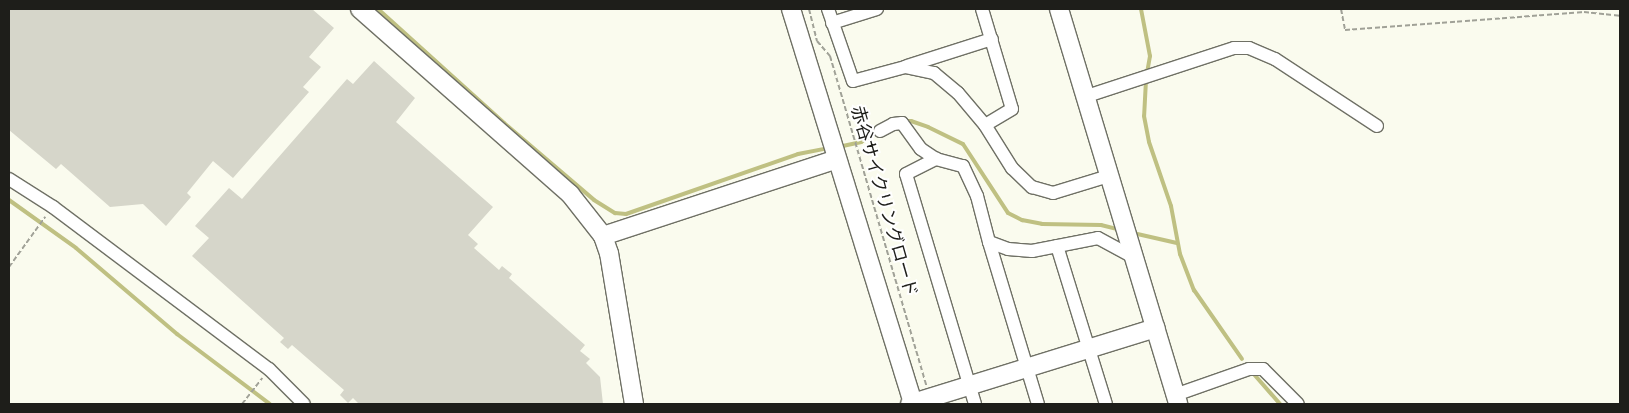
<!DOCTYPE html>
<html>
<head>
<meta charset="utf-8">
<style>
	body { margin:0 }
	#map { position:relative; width:1629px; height:413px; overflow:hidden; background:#fafbee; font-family:Commissioner,"Noto Sans JP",sans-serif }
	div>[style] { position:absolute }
	.stream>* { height:4px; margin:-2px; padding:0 2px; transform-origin:2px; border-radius:2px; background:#bfc082 }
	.building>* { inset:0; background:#d6d6ca }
	.path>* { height:2px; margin-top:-1px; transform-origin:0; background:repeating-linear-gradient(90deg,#a0a197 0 5px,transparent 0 7.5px) }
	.roads { filter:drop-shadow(1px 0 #6f7065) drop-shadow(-1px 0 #6f7065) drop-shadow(0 1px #6f7065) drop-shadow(0 -1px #6f7065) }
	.street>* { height:12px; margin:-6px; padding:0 6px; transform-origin:6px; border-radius:6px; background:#fff }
	.secondary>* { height:18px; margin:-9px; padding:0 9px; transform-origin:9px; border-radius:9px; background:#fff }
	span { translate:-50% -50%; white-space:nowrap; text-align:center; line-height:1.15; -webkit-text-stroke:4px #fff; paint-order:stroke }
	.street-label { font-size:18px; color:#1e1e1a }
	.frame { position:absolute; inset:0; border:10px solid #1e1e1a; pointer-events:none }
</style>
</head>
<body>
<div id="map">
	<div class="stream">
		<div style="left:378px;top:9px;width:170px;rotate:42.1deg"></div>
		<div style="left:504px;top:123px;width:118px;rotate:40.5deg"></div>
		<div style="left:594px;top:200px;width:25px;rotate:32deg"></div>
		<div style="left:615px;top:213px;width:11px;rotate:5deg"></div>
		<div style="left:626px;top:214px;width:182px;rotate:-19.2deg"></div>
		<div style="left:798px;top:154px;width:32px;rotate:-11deg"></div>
		<div style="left:1141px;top:9px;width:48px;rotate:79.2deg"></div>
		<div style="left:1150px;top:56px;width:17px;rotate:100deg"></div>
		<div style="left:1146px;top:80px;width:36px;rotate:93deg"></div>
		<div style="left:1144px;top:116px;width:26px;rotate:79deg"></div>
		<div style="left:1149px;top:142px;width:68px;rotate:71deg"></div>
		<div style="left:1171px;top:206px;width:49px;rotate:79.4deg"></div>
		<div style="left:1180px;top:254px;width:39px;rotate:69deg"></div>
		<div style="left:1194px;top:290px;width:84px;rotate:55.2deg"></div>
		<div style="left:903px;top:121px;width:8px"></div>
		<div style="left:911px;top:121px;width:18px;rotate:19deg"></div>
		<div style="left:928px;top:127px;width:39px;rotate:26deg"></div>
		<div style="left:963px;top:144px;width:82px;rotate:56.9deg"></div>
		<div style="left:1008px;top:213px;width:16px;rotate:27deg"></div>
		<div style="left:1022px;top:220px;width:20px;rotate:11deg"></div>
		<div style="left:1042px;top:224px;width:59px;rotate:1deg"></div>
		<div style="left:1101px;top:225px;width:21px;rotate:14deg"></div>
		<div style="left:838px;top:147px;width:24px;rotate:-12deg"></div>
		<div style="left:861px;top:142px;width:19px;rotate:-35deg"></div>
		<div style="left:9px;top:200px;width:82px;rotate:35.6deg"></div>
		<div style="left:76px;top:248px;width:133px;rotate:40.4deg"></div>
		<div style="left:177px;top:334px;width:116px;rotate:37deg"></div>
		<div style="left:1133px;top:233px;width:45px;rotate:12.8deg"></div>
		<div style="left:1252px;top:372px;width:43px;rotate:48.8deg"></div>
	</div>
	<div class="building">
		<div style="clip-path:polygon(9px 9px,312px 9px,334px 28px,309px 57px,321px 67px,303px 87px,309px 92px,233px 178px,213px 161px,187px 193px,191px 197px,166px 226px,143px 204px,110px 207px,61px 164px,56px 169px,9px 130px)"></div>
		<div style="clip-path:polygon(374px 61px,415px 98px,396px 122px,493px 207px,468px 235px,478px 244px,474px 248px,499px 270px,502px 266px,512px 274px,509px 278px,585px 345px,580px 351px,590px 359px,586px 363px,600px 377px,603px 404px,359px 404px,353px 398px,348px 403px,340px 395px,344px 390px,292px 345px,288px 349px,280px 342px,284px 338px,192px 256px,209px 238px,195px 226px,229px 188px,242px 199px,347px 79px,353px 84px)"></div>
	</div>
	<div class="path">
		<div style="left:809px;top:9px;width:33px;rotate:76deg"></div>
		<div style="left:817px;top:41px;width:20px;rotate:49deg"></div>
		<div style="left:830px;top:56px;width:343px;rotate:73.7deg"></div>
		<div style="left:1341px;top:9px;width:21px;rotate:79deg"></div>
		<div style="left:1345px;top:30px;width:240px;rotate:-4.3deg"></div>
		<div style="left:1584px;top:12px;width:36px;rotate:6deg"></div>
		<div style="left:9px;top:267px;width:62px;rotate:-54.2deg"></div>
		<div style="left:242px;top:404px;width:33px;rotate:-52deg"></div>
	</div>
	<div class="roads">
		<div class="street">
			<div style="left:828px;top:9px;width:76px;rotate:70.9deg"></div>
			<div style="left:853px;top:81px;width:54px;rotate:-15.1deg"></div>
			<div style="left:905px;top:67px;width:30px;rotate:12deg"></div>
			<div style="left:934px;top:73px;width:31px;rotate:40deg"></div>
			<div style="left:958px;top:93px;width:42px;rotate:49.8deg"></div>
			<div style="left:985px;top:125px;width:51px;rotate:57.9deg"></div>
			<div style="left:1012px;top:168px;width:28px;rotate:44deg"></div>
			<div style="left:1032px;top:187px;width:22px;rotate:16deg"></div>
			<div style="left:1053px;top:193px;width:59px;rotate:-16.9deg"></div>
			<div style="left:982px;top:9px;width:104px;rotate:73.3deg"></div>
			<div style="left:1012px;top:109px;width:31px;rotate:149deg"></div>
			<div style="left:832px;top:23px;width:47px;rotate:-17.3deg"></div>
			<div style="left:907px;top:66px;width:89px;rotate:-17.6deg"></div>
			<div style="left:1084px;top:97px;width:158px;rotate:-18.1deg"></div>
			<div style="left:1234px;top:48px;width:15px"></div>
			<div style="left:1249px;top:48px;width:28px;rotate:23deg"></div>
			<div style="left:1275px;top:59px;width:122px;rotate:33.3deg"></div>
			<div style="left:880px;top:131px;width:15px;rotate:-28deg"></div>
			<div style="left:893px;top:124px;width:9px;rotate:-6deg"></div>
			<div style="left:902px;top:123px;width:32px;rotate:54deg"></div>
			<div style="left:921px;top:149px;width:18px;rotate:34deg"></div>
			<div style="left:9px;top:179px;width:52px;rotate:32.5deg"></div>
			<div style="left:53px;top:207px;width:270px;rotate:36.9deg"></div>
			<div style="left:269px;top:369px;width:49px;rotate:45deg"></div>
			<div style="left:989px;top:242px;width:169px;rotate:73.2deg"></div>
			<div style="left:1057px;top:246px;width:165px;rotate:72.8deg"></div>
			<div style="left:1175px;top:395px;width:78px;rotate:-19.4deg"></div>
			<div style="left:1249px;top:369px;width:14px"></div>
			<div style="left:1263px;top:369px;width:49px;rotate:45deg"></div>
			<div style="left:975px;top:404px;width:240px;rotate:-106.7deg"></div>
			<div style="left:906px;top:174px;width:34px;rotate:-27deg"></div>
			<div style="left:936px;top:159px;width:28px;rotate:15deg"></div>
			<div style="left:963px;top:166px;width:33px;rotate:65deg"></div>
			<div style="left:977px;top:196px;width:48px;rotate:75.4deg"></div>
			<div style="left:989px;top:242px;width:20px;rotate:20deg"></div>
			<div style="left:1008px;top:249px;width:24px;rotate:5deg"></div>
			<div style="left:1032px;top:251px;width:67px;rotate:-11.1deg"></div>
			<div style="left:1098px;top:238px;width:42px;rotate:28.4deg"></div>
		</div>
		<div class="secondary">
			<div style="left:360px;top:9px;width:280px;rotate:41.4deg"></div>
			<div style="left:570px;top:194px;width:53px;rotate:51.8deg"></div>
			<div style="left:603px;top:236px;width:18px;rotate:71deg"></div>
			<div style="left:609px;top:253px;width:153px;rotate:80.6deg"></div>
			<div style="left:791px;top:9px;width:412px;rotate:72.8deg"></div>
			<div style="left:1059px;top:9px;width:413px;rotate:73.2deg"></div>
			<div style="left:603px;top:236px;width:246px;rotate:-18.2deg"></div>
			<div style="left:910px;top:404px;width:257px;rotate:-17.2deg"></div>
		</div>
	</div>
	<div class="street-label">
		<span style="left:885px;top:201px;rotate:74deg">赤谷サイクリングロード</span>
	</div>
	<div class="frame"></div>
</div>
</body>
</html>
